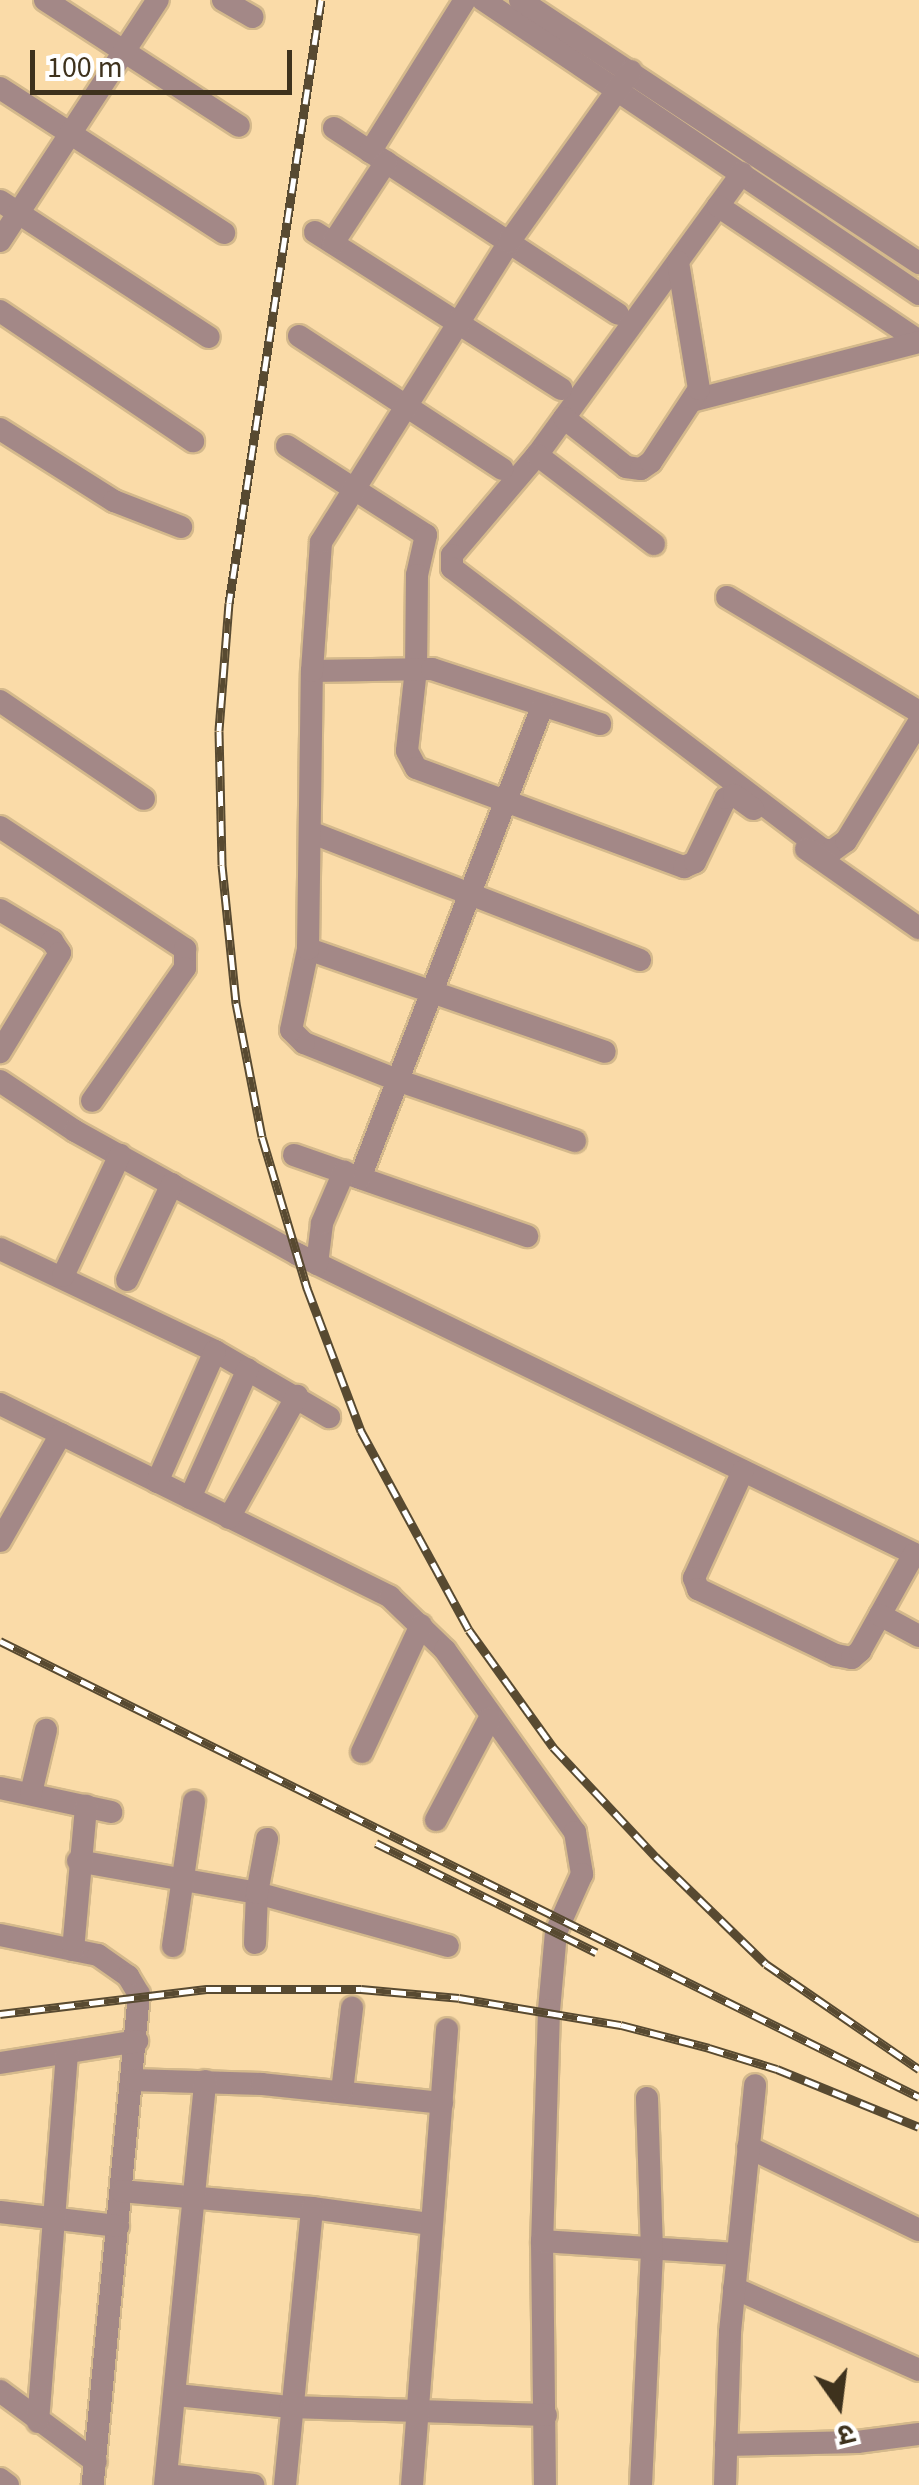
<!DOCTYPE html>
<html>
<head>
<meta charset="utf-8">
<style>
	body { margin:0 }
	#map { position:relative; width:919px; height:2485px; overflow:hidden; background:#fadba8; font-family:"Source Sans 3","Noto Sans Devanagari",sans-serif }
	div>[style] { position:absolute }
	.roads { filter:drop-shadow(2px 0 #d4b98c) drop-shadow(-2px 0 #d4b98c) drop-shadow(0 2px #d4b98c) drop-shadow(0 -2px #d4b98c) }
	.minor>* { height:22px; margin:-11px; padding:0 11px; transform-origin:11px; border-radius:11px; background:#a38887 }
	.rail>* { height:9px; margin-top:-4.5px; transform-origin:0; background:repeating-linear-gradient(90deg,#fff 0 15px,#584a31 0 30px); box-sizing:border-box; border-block:2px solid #584a31 }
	span { translate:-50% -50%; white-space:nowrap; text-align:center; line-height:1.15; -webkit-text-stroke:10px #fff; paint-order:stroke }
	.north { position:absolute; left:789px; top:2355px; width:100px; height:100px; -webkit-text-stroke:8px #fff; paint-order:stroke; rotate:166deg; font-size:28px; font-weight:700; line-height:40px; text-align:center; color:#3e321d }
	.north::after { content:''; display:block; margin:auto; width:35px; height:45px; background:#3e321d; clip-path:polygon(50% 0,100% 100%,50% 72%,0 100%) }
	.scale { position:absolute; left:30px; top:50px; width:262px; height:45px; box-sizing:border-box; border:5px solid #3e321d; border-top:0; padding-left:12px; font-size:30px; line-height:35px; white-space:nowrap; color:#3e321d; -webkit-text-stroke:8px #fff; paint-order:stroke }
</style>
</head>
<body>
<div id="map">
	<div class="roads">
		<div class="minor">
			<div style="left:45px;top:0;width:231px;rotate:33deg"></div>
			<div style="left:223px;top:0;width:34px;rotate:30deg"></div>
			<div style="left:483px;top:0;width:526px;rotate:33.99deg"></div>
			<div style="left:520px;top:0;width:478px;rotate:33.4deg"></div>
			<div style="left:0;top:88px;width:267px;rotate:32.9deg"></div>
			<div style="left:334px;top:128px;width:339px;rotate:33.2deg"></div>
			<div style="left:370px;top:152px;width:179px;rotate:-58deg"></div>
			<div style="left:742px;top:173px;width:349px;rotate:126deg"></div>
			<div style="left:537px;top:455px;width:131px;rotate:130.4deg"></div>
			<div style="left:452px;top:555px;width:13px;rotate:90deg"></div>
			<div style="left:452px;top:568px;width:465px;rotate:37.2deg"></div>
			<div style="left:822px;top:849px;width:10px;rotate:11deg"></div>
			<div style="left:832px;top:851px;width:17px;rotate:-36deg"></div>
			<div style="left:846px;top:841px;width:140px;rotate:-58.5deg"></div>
			<div style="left:0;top:201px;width:249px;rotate:33.1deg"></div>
			<div style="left:718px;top:206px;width:242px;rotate:33.9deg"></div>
			<div style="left:315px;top:232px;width:292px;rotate:32.5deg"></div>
			<div style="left:0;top:241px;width:288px;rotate:-56.8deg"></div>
			<div style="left:333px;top:243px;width:97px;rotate:-56.8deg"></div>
			<div style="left:0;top:311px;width:233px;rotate:34deg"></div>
			<div style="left:299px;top:336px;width:243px;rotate:33.2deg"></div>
			<div style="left:695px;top:400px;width:231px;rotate:-14.5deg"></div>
			<div style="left:564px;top:418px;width:79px;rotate:38.3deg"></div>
			<div style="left:626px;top:467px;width:15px;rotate:8deg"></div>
			<div style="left:641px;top:469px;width:12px;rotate:-35deg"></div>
			<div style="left:651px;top:462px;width:87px;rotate:-56.7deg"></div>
			<div style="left:699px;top:389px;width:129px;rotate:-99.4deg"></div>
			<div style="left:0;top:429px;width:135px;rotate:32.3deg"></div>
			<div style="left:114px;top:501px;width:72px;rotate:21.2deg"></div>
			<div style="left:287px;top:446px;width:165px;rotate:32.6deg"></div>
			<div style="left:426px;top:535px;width:41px;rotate:102.7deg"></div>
			<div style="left:417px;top:575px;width:94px;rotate:90.6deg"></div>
			<div style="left:416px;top:669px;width:82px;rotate:96.3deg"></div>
			<div style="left:407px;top:751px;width:19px;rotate:62deg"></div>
			<div style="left:416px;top:768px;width:286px;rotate:20.3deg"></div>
			<div style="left:684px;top:867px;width:12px;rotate:-24deg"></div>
			<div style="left:695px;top:862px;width:71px;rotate:-64.2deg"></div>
			<div style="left:726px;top:798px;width:9px;rotate:-21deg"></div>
			<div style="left:734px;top:795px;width:24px;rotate:36deg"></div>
			<div style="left:537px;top:455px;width:147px;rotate:37.3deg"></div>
			<div style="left:727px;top:597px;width:224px;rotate:30.9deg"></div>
			<div style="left:312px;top:671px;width:120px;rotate:-1deg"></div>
			<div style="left:432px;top:669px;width:177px;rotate:18.1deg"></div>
			<div style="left:0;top:701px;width:174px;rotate:34.2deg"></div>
			<div style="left:0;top:827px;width:222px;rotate:33.4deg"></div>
			<div style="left:185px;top:949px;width:19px;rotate:90deg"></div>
			<div style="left:185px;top:968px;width:162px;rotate:125deg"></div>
			<div style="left:310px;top:832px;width:354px;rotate:21.2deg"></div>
			<div style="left:806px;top:849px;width:138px;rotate:35deg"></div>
			<div style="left:0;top:910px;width:61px;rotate:30.8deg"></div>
			<div style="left:52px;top:941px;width:14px;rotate:56deg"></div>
			<div style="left:60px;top:953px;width:116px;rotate:121.2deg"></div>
			<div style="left:308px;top:949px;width:314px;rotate:19.1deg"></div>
			<div style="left:0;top:1081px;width:90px;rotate:33.7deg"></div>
			<div style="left:75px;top:1131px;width:254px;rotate:29deg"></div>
			<div style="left:297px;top:1254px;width:691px;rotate:25.9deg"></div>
			<div style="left:575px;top:1141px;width:188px;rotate:-161.1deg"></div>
			<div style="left:397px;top:1080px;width:100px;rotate:-158.3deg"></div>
			<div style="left:304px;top:1043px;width:18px;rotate:-135deg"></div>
			<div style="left:291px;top:1030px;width:83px;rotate:-78.1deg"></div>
			<div style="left:308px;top:949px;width:278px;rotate:-89.2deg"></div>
			<div style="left:312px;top:671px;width:129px;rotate:-86deg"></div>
			<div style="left:321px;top:542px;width:354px;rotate:-57.9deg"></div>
			<div style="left:509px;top:242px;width:210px;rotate:-54.5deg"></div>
			<div style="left:294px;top:1155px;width:247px;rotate:19.2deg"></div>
			<div style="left:360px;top:1178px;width:505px;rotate:-68.87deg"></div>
			<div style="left:0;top:1249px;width:238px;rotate:25.4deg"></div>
			<div style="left:215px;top:1351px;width:132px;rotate:30.1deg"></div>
			<div style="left:317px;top:1264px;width:41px;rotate:-83deg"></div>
			<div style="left:322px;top:1223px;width:56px;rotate:-66.7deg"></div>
			<div style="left:63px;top:1276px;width:134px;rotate:-64.8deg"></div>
			<div style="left:127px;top:1280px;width:106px;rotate:-64.9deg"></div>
			<div style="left:0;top:1404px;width:435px;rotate:26.3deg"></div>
			<div style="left:390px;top:1597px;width:76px;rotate:43.9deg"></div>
			<div style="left:445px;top:1650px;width:224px;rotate:54.5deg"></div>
			<div style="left:575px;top:1832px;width:43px;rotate:80.5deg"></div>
			<div style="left:582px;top:1874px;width:64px;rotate:114.1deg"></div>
			<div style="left:556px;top:1932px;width:78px;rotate:95.1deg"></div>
			<div style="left:549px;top:2010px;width:231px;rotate:91.7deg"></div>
			<div style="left:542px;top:2241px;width:244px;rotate:89.3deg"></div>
			<div style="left:743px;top:1471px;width:118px;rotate:114.6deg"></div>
			<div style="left:694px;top:1578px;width:12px;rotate:70deg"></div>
			<div style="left:698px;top:1589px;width:153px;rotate:25.6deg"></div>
			<div style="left:836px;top:1655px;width:16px;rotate:11deg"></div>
			<div style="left:852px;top:1658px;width:11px;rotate:-41deg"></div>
			<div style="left:860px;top:1651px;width:111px;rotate:-60.9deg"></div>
			<div style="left:157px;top:1482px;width:143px;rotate:-66.1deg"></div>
			<div style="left:190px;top:1498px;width:141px;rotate:-65.8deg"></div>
			<div style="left:229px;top:1518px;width:140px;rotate:-60.9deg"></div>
			<div style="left:0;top:1541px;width:123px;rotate:-60.3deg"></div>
			<div style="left:880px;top:1615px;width:44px;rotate:28.3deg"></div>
			<div style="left:362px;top:1752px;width:140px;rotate:-65.1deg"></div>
			<div style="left:0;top:1788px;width:114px;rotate:12.2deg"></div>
			<div style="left:31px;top:1793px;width:65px;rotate:-76.6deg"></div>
			<div style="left:436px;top:1820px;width:115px;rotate:-62.1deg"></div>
			<div style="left:78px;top:1861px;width:182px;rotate:10.1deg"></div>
			<div style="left:257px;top:1893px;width:198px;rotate:15.5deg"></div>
			<div style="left:0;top:1935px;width:100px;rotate:11.5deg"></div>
			<div style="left:98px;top:1955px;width:37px;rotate:35deg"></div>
			<div style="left:128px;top:1976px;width:21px;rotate:59deg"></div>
			<div style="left:139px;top:1994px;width:493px;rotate:95.4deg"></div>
			<div style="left:255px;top:1943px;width:50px;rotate:-87.7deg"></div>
			<div style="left:257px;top:1893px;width:55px;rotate:-79.5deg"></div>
			<div style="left:173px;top:1946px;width:146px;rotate:-81.7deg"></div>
			<div style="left:73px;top:1950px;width:145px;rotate:-84.8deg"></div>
			<div style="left:0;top:2063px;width:139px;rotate:-9.1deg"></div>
			<div style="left:132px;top:2080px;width:130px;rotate:1.8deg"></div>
			<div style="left:262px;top:2084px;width:181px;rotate:6deg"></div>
			<div style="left:342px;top:2091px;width:84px;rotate:-83.1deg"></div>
			<div style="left:748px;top:2147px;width:190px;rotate:25.9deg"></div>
			<div style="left:121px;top:2191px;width:192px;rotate:5.1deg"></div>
			<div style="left:312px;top:2208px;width:120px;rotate:7.7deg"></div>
			<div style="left:0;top:2212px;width:119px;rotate:6.8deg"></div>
			<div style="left:542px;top:2241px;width:195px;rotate:3.8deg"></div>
			<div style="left:734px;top:2288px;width:202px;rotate:23.9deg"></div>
			<div style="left:0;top:2391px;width:119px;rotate:36.5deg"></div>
			<div style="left:177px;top:2395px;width:114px;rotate:6.1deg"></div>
			<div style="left:290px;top:2407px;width:256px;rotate:1.8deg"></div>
			<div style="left:38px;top:2422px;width:369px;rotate:-85.5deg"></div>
			<div style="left:726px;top:2445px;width:131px;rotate:-1.3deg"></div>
			<div style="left:857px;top:2442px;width:63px;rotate:-7.4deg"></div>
			<div style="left:167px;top:2475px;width:87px;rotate:6.6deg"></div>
			<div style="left:0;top:2479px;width:10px;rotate:37deg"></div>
			<div style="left:165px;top:2485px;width:406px;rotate:-84.3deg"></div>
			<div style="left:285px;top:2485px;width:278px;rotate:-84.4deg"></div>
			<div style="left:412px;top:2485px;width:457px;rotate:-85.6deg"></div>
			<div style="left:641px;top:2485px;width:235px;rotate:-87.3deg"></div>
			<div style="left:652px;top:2250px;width:152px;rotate:-91.9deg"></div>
			<div style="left:725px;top:2485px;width:153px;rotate:-88.1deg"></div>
			<div style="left:730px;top:2332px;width:248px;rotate:-84.2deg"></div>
		</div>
	</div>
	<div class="rail">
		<div style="left:321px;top:0;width:610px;rotate:98.67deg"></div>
		<div style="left:229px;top:603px;width:128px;rotate:94.5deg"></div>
		<div style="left:219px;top:731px;width:134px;rotate:88.7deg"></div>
		<div style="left:222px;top:865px;width:139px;rotate:84.2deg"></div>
		<div style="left:236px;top:1003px;width:136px;rotate:79deg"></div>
		<div style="left:262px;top:1137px;width:158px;rotate:73.4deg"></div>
		<div style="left:307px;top:1288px;width:153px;rotate:69.3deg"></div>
		<div style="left:361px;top:1431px;width:226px;rotate:61.5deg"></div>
		<div style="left:469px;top:1630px;width:144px;rotate:54.3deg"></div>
		<div style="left:553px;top:1747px;width:151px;rotate:46.9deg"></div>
		<div style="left:656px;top:1857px;width:153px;rotate:44.2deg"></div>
		<div style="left:766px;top:1964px;width:186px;rotate:34.5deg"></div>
		<div style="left:0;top:1641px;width:1026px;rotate:26.39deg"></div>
		<div style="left:376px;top:1843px;width:246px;rotate:26.4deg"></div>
		<div style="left:0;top:2014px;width:208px;rotate:-6.9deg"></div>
		<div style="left:206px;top:1989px;width:155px"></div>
		<div style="left:361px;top:1989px;width:98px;rotate:5.2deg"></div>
		<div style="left:459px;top:1998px;width:164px;rotate:9.5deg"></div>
		<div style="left:621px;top:2025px;width:91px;rotate:14.6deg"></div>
		<div style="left:709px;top:2048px;width:71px;rotate:17.2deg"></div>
		<div style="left:777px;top:2069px;width:153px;rotate:22.2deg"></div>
	</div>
	<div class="north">उ</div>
	<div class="scale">100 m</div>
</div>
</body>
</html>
